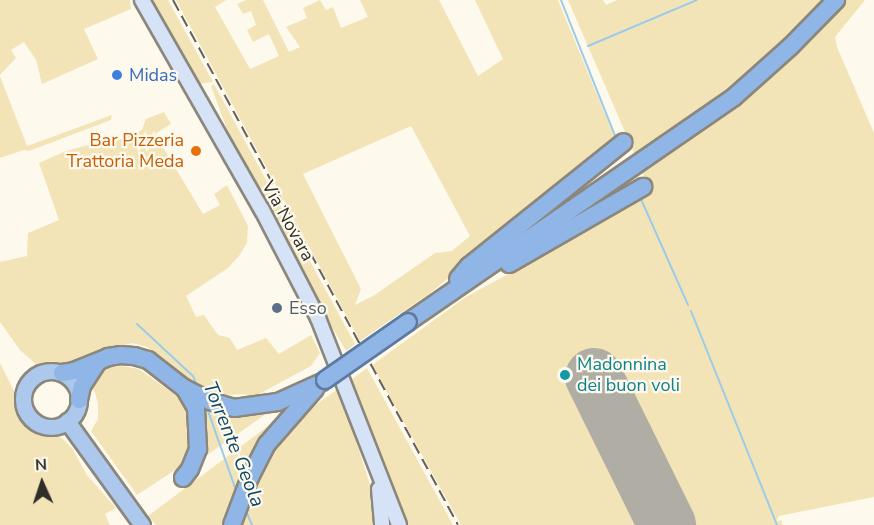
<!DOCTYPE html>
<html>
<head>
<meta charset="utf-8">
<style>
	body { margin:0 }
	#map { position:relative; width:874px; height:525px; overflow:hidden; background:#fdf9ed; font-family:"Nunito Sans",sans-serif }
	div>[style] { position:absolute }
	.green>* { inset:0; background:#f3e4b8 }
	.stream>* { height:2px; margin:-1px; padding:0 1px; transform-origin:1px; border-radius:1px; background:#9bcbeb }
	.runway>* { height:58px; margin:-29px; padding:0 29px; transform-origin:29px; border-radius:29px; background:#b0ada4 }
	.roads { filter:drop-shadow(2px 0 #8b877c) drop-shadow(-2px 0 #8b877c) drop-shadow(0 2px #8b877c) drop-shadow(0 -2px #8b877c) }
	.secondary>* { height:14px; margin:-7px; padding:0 7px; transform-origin:7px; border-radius:7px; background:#d6e3f6 }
	.primary>* { height:15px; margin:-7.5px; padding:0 7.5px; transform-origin:7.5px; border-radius:7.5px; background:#acc8ed }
	.primary>.ring { margin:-7.5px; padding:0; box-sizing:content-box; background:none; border:15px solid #acc8ed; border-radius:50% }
	.trunk>* { height:16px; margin:-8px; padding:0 8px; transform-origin:8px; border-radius:8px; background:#90b6e7 }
	.rail>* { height:2px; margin-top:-1px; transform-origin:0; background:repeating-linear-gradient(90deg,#63615a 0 12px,transparent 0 18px) }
	.bridges { filter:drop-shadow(2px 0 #5d7aa1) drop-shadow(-2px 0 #5d7aa1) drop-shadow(0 2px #5d7aa1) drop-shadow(0 -2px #5d7aa1) }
	.trunk-bridge>* { height:16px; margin:-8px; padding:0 8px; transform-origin:8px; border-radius:8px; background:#90b6e7 }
	.dots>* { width:16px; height:16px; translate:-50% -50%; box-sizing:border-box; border:3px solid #fdf9ed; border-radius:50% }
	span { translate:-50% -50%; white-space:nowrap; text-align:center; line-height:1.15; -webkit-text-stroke:4.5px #fdf9ed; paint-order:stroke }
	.shop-label { font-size:18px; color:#366cbe }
	.left { translate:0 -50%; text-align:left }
	.food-label { font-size:18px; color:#c56008 }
	.right { translate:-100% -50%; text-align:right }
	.street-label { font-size:18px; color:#302e29 }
	.service-label { font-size:18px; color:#4e5e75 }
	.culture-label { font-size:18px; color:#0d838f }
	.water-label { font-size:20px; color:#0e4868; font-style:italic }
	.north { position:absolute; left:12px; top:453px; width:60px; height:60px; -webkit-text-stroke:4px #fdf9ed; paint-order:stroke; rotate:357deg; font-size:16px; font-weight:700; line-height:24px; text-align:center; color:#302e29 }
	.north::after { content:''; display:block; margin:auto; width:21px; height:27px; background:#302e29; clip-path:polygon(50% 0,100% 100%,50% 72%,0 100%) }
</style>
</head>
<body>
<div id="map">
	<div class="green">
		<div style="clip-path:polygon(0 0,130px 0,131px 9px,84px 29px,98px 59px,42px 84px,36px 60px,24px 42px,11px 50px,16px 58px,0 75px)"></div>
		<div style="clip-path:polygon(146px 0,168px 0,213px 82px,198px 84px)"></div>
		<div style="clip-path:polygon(evenodd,176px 0,226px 0,215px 7px,250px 69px,279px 56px,269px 34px,253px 42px,247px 30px,256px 25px,255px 22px,251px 11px,243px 14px,237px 4px,246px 0,263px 0,289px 52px,300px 47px,286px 27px,307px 18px,303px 8px,320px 0,326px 10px,333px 7px,341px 28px,368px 17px,360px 0,439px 0,478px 76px,503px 59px,475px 0,558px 0,617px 143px,430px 293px,360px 341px,176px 0,411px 126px,470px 236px,452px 251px,435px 253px,373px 296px,355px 305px,361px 289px,303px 174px,411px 126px)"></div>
		<div style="clip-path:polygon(568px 0,603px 0,606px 5px,617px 0,824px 0,792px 35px,740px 81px,635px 155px)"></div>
		<div style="clip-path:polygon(844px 0,865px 0,835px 37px,837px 47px,874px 133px,874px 497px,779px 516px,776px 522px,781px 520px,783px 525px,461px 525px,372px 365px,466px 297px,508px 274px,555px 241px,645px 192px,651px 185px,641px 172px,738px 102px)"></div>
		<div style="clip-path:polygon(0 76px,27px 146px,112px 115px,111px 120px,29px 151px,24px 150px,0 158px)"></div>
		<div style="clip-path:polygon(214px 84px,355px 344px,346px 351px,265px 212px,255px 184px,231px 140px,211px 86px)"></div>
		<div style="clip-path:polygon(164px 112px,171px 124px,155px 134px,203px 214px,220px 205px,214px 194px,227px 185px,248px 226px,247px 243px,239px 256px,228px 268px,186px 296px,196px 317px,204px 315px,218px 335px,230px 338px,237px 350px,266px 338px,279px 354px,311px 335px,320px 353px,311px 366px,250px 399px,244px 394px,227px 395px,198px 389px,147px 347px,132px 343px,103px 350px,68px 369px,38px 366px,20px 350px,0 322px,0 262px,27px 256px,28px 233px,59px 220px,39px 163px,66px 151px,96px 143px,104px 146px,142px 130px,146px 119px)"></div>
		<div style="clip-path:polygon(0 363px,14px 391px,15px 409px,25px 426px,62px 438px,72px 448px,87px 475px,116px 508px,105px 514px,110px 525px,0 525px)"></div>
		<div style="clip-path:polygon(122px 366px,139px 369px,189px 405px,192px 459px,137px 495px,91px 431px,98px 419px,98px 404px,95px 392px,87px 384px,96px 372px,109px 367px)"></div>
		<div style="clip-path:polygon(367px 368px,453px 525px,404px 525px,366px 424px,352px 379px)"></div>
		<div style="clip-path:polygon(339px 388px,375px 500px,375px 525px,242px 525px,260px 474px,279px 445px,310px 409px)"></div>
		<div style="clip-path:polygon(199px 408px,232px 417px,266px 414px,197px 462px)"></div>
		<div style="clip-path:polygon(276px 420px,278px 421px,227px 525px,156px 525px,148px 516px)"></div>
	</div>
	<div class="stream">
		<div style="left:561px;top:0;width:149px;rotate:68.3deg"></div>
		<div style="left:588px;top:46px;width:118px;rotate:-22.9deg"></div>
		<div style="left:640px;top:197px;width:118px;rotate:66deg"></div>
		<div style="left:691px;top:311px;width:231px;rotate:68.1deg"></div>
		<div style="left:137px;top:324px;width:76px;rotate:42.9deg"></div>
		<div style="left:193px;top:376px;width:11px;rotate:68deg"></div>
		<div style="left:207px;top:408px;width:90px;rotate:70.6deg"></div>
		<div style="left:245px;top:509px;width:17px;rotate:66deg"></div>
	</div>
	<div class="runway">
		<div style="left:594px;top:377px;width:165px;rotate:63.7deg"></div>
	</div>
	<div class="roads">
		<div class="secondary">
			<div style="left:142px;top:0;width:242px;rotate:60.3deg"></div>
			<div style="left:262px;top:210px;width:122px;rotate:62.6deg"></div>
			<div style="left:318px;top:318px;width:222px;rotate:68.6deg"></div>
			<div style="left:379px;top:489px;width:36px;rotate:85deg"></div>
		</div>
		<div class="primary">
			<div class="ring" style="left:23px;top:371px;width:41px;height:41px"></div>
			<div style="left:67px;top:421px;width:128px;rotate:54.2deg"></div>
		</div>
		<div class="trunk">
			<div style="left:509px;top:264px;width:155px;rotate:-29.9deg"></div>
			<div style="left:458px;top:279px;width:17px;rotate:-50deg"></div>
			<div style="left:469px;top:266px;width:198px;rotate:-38.7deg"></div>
			<div style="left:408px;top:322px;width:396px;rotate:-34.6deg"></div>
			<div style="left:734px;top:97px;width:75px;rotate:-41.8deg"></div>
			<div style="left:790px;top:47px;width:66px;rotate:-45.6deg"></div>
			<div style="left:62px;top:373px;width:12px;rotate:-9deg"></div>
			<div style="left:74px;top:371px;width:37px;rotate:-22deg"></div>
			<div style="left:108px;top:357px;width:12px;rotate:-9deg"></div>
			<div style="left:120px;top:355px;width:14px;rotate:4deg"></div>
			<div style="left:134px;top:356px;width:15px;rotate:16deg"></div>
			<div style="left:148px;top:360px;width:46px;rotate:37.9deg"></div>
			<div style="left:184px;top:388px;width:29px;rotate:27deg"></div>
			<div style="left:210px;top:401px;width:25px;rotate:16deg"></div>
			<div style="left:234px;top:408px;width:44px;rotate:-7.8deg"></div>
			<div style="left:278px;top:402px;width:48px;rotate:-24.4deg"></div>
			<div style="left:79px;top:400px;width:14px;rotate:-78deg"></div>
			<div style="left:82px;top:386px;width:27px;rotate:-57deg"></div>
			<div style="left:183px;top:478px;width:11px;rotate:-52deg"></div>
			<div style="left:190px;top:469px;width:22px;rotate:-68deg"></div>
			<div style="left:198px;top:449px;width:41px;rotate:-92.8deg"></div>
			<div style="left:196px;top:408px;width:22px;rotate:-120deg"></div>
			<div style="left:232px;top:525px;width:51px;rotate:-69.4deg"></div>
			<div style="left:250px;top:477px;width:37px;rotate:-63deg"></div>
			<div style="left:267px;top:444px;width:73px;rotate:-48.9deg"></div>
		</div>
	</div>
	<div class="rail">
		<div style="left:173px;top:0;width:597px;rotate:61.5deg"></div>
	</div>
	<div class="bridges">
		<div class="trunk-bridge">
			<div style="left:325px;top:380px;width:101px;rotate:-34.9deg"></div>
		</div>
	</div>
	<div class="dots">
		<div style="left:117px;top:75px;background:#3f7fe0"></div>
		<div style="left:196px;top:151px;background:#e8710a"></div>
		<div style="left:277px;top:308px;background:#5c6f8a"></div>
		<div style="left:565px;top:375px;background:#0f9aa8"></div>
	</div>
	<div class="shop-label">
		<span class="left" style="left:129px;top:75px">Midas</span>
	</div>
	<div class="food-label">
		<span class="right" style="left:184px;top:151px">Bar Pizzeria<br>Trattoria Meda</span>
	</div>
	<div class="street-label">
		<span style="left:288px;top:221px;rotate:61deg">Via Novara</span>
	</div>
	<div class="service-label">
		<span class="left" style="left:289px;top:308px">Esso</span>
	</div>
	<div class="culture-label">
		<span class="left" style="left:577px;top:375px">Madonnina<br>dei buon voli</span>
	</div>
	<div class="water-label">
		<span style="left:234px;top:444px;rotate:68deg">Torrente Geola</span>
	</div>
	<div class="north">N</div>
</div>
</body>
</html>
